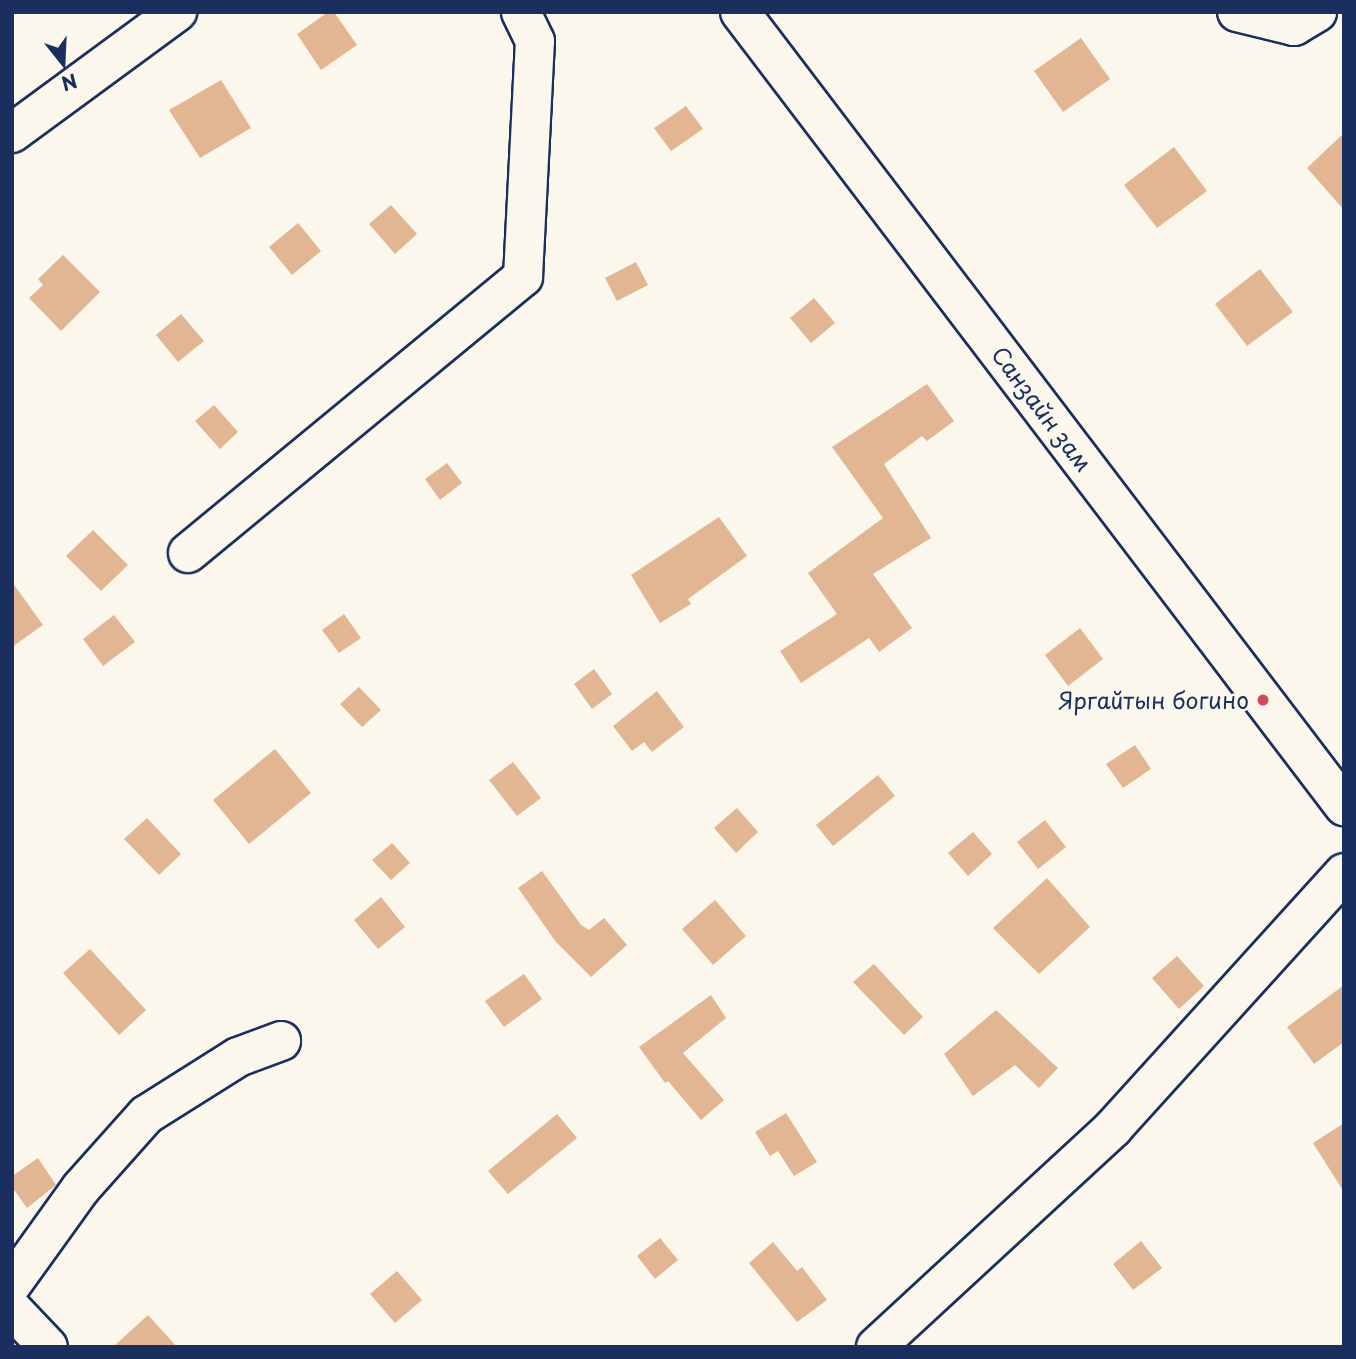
<!DOCTYPE html>
<html>
<head>
<meta charset="utf-8">
<style>
	body { margin:0 }
	#map { position:relative; width:1356px; height:1359px; overflow:hidden; background:#fbf7ec; font-family:"Playpen Sans",sans-serif }
	div>[style] { position:absolute }
	.building>* { inset:0; background:#e2b692 }
	.roads { filter:drop-shadow(2px 0 #1b2f5e) drop-shadow(-2px 0 #1b2f5e) drop-shadow(0 2px #1b2f5e) drop-shadow(0 -2px #1b2f5e) }
	.minor>* { height:38px; margin:-19px; padding:0 19px; transform-origin:19px; border-radius:19px; background:#fbf7ec }
	.major>* { height:38px; margin:-19px; padding:0 19px; transform-origin:19px; border-radius:19px; background:#fbf7ec }
	.dots>* { width:19px; height:19px; translate:-50% -50%; box-sizing:border-box; border:4px solid #fbf7ec; border-radius:50% }
	span { translate:-50% -50%; white-space:nowrap; text-align:center; line-height:1.15; -webkit-text-stroke:5px #fbf7ec; paint-order:stroke }
	.street-label { font-size:23px; color:#1b2f5e }
	.poi-label { font-size:23px; color:#1b2f5e }
	.right { translate:-100% -50%; text-align:right }
	.frame { position:absolute; inset:0; border:14px solid #1b2f5e; pointer-events:none }
	.north { position:absolute; left:28px; top:28px; width:70px; height:70px; -webkit-text-stroke:5px #fbf7ec; paint-order:stroke; rotate:162deg; font-size:19px; font-weight:700; line-height:28px; text-align:center; color:#1b2f5e }
	.north::after { content:''; display:block; margin:auto; width:24px; height:32px; background:#1b2f5e; clip-path:polygon(50% 0,100% 100%,50% 72%,0 100%) }
</style>
</head>
<body>
<div id="map">
	<div class="building">
		<div style="clip-path:polygon(328px 12px,334px 12px,357px 45px,321px 70px,297px 34px)"></div>
		<div style="clip-path:polygon(1081px 38px,1110px 79px,1063px 112px,1034px 71px)"></div>
		<div style="clip-path:polygon(221px 80px,251px 128px,200px 158px,169px 110px)"></div>
		<div style="clip-path:polygon(686px 106px,703px 129px,671px 151px,654px 128px)"></div>
		<div style="clip-path:polygon(1344px 133px,1344px 210px,1307px 168px)"></div>
		<div style="clip-path:polygon(1174px 147px,1207px 191px,1157px 228px,1124px 185px)"></div>
		<div style="clip-path:polygon(391px 205px,417px 234px,395px 254px,369px 224px)"></div>
		<div style="clip-path:polygon(298px 223px,321px 251px,292px 275px,269px 247px)"></div>
		<div style="clip-path:polygon(63px 255px,100px 292px,61px 331px,29px 298px,43px 285px,38px 279px)"></div>
		<div style="clip-path:polygon(636px 262px,648px 285px,617px 301px,605px 278px)"></div>
		<div style="clip-path:polygon(1260px 269px,1293px 312px,1247px 346px,1215px 304px)"></div>
		<div style="clip-path:polygon(814px 298px,835px 323px,811px 343px,790px 318px)"></div>
		<div style="clip-path:polygon(181px 314px,204px 341px,178px 362px,156px 335px)"></div>
		<div style="clip-path:polygon(927px 384px,954px 421px,927px 441px,922px 436px,884px 464px,931px 538px,873px 574px,912px 628px,879px 652px,869px 638px,801px 683px,780px 651px,837px 614px,808px 573px,883px 518px,832px 447px)"></div>
		<div style="clip-path:polygon(214px 405px,238px 432px,220px 449px,195px 421px)"></div>
		<div style="clip-path:polygon(447px 463px,462px 483px,440px 500px,425px 479px)"></div>
		<div style="clip-path:polygon(719px 517px,747px 556px,688px 599px,691px 604px,660px 623px,631px 575px)"></div>
		<div style="clip-path:polygon(93px 530px,128px 565px,101px 591px,66px 556px)"></div>
		<div style="clip-path:polygon(12px 582px,43px 625px,12px 647px)"></div>
		<div style="clip-path:polygon(344px 614px,361px 638px,339px 653px,322px 630px)"></div>
		<div style="clip-path:polygon(114px 615px,135px 642px,103px 666px,83px 639px)"></div>
		<div style="clip-path:polygon(1080px 628px,1103px 659px,1068px 686px,1045px 655px)"></div>
		<div style="clip-path:polygon(594px 669px,612px 694px,592px 709px,574px 684px)"></div>
		<div style="clip-path:polygon(359px 687px,381px 710px,362px 727px,340px 704px)"></div>
		<div style="clip-path:polygon(657px 691px,684px 727px,652px 752px,644px 742px,632px 751px,613px 726px)"></div>
		<div style="clip-path:polygon(1135px 745px,1151px 769px,1123px 788px,1106px 764px)"></div>
		<div style="clip-path:polygon(275px 749px,311px 793px,249px 844px,213px 800px)"></div>
		<div style="clip-path:polygon(513px 762px,541px 798px,517px 816px,489px 780px)"></div>
		<div style="clip-path:polygon(878px 775px,895px 796px,833px 846px,816px 825px)"></div>
		<div style="clip-path:polygon(737px 808px,758px 832px,736px 853px,714px 828px)"></div>
		<div style="clip-path:polygon(147px 818px,181px 854px,159px 875px,124px 839px)"></div>
		<div style="clip-path:polygon(1045px 820px,1066px 847px,1038px 869px,1017px 842px)"></div>
		<div style="clip-path:polygon(973px 832px,992px 854px,968px 876px,948px 853px)"></div>
		<div style="clip-path:polygon(392px 843px,410px 863px,391px 880px,372px 860px)"></div>
		<div style="clip-path:polygon(542px 871px,581px 925px,589px 930px,604px 918px,627px 945px,591px 977px,556px 942px,518px 888px)"></div>
		<div style="clip-path:polygon(1047px 878px,1090px 927px,1039px 974px,993px 928px)"></div>
		<div style="clip-path:polygon(381px 897px,405px 927px,378px 949px,354px 920px)"></div>
		<div style="clip-path:polygon(715px 900px,746px 936px,713px 965px,682px 929px)"></div>
		<div style="clip-path:polygon(90px 949px,146px 1010px,119px 1035px,63px 973px)"></div>
		<div style="clip-path:polygon(1177px 956px,1204px 986px,1179px 1009px,1152px 978px)"></div>
		<div style="clip-path:polygon(874px 964px,923px 1017px,904px 1035px,853px 982px)"></div>
		<div style="clip-path:polygon(524px 974px,542px 999px,504px 1027px,485px 1001px)"></div>
		<div style="clip-path:polygon(1344px 985px,1344px 1042px,1314px 1064px,1287px 1027px)"></div>
		<div style="clip-path:polygon(711px 995px,726px 1018px,683px 1053px,724px 1100px,701px 1120px,668px 1081px,665px 1083px,639px 1047px)"></div>
		<div style="clip-path:polygon(996px 1010px,1058px 1068px,1039px 1088px,1015px 1065px,973px 1096px,944px 1054px)"></div>
		<div style="clip-path:polygon(786px 1113px,817px 1162px,794px 1176px,778px 1151px,770px 1156px,755px 1132px)"></div>
		<div style="clip-path:polygon(557px 1114px,577px 1138px,508px 1194px,488px 1171px)"></div>
		<div style="clip-path:polygon(1344px 1123px,1344px 1192px,1313px 1143px)"></div>
		<div style="clip-path:polygon(38px 1158px,56px 1185px,27px 1208px,12px 1187px,12px 1176px)"></div>
		<div style="clip-path:polygon(660px 1238px,678px 1260px,655px 1279px,637px 1256px)"></div>
		<div style="clip-path:polygon(1141px 1241px,1162px 1268px,1133px 1290px,1113px 1264px)"></div>
		<div style="clip-path:polygon(773px 1242px,797px 1271px,802px 1267px,827px 1300px,797px 1322px,749px 1263px)"></div>
		<div style="clip-path:polygon(397px 1271px,422px 1300px,395px 1323px,370px 1294px)"></div>
		<div style="clip-path:polygon(148px 1315px,177px 1347px,113px 1347px)"></div>
	</div>
	<div class="roads">
		<div class="minor">
			<div style="left:1237px;top:12px;width:59px;rotate:13.8deg"></div>
			<div style="left:1294px;top:26px;width:27px;rotate:-31deg"></div>
			<div style="left:12px;top:133px;width:205px;rotate:-36.3deg"></div>
			<div style="left:188px;top:553px;width:434px;rotate:-39.5deg"></div>
			<div style="left:523px;top:277px;width:236px;rotate:-87.1deg"></div>
			<div style="left:535px;top:41px;width:32px;rotate:-116deg"></div>
			<div style="left:12px;top:1284px;width:118px;rotate:-54.3deg"></div>
			<div style="left:81px;top:1188px;width:98px;rotate:-48.3deg"></div>
			<div style="left:146px;top:1115px;width:109px;rotate:-32.2deg"></div>
			<div style="left:238px;top:1057px;width:46px;rotate:-20.4deg"></div>
			<div style="left:12px;top:1309px;width:52px;rotate:46.5deg"></div>
			<div style="left:876px;top:1347px;width:323px;rotate:-42.7deg"></div>
			<div style="left:1113px;top:1128px;width:344px;rotate:-47.8deg"></div>
		</div>
		<div class="major">
			<div style="left:740px;top:12px;width:998px;rotate:52.74deg"></div>
		</div>
	</div>
	<div class="dots">
		<div style="left:1263px;top:700px;background:#d1495b"></div>
	</div>
	<div class="street-label">
		<span style="left:1042px;top:409px;rotate:53deg">Санзайн зам</span>
	</div>
	<div class="poi-label">
		<span class="right" style="left:1249px;top:700px">Яргайтын богино</span>
	</div>
	<div class="frame"></div>
	<div class="north">N</div>
</div>
</body>
</html>
